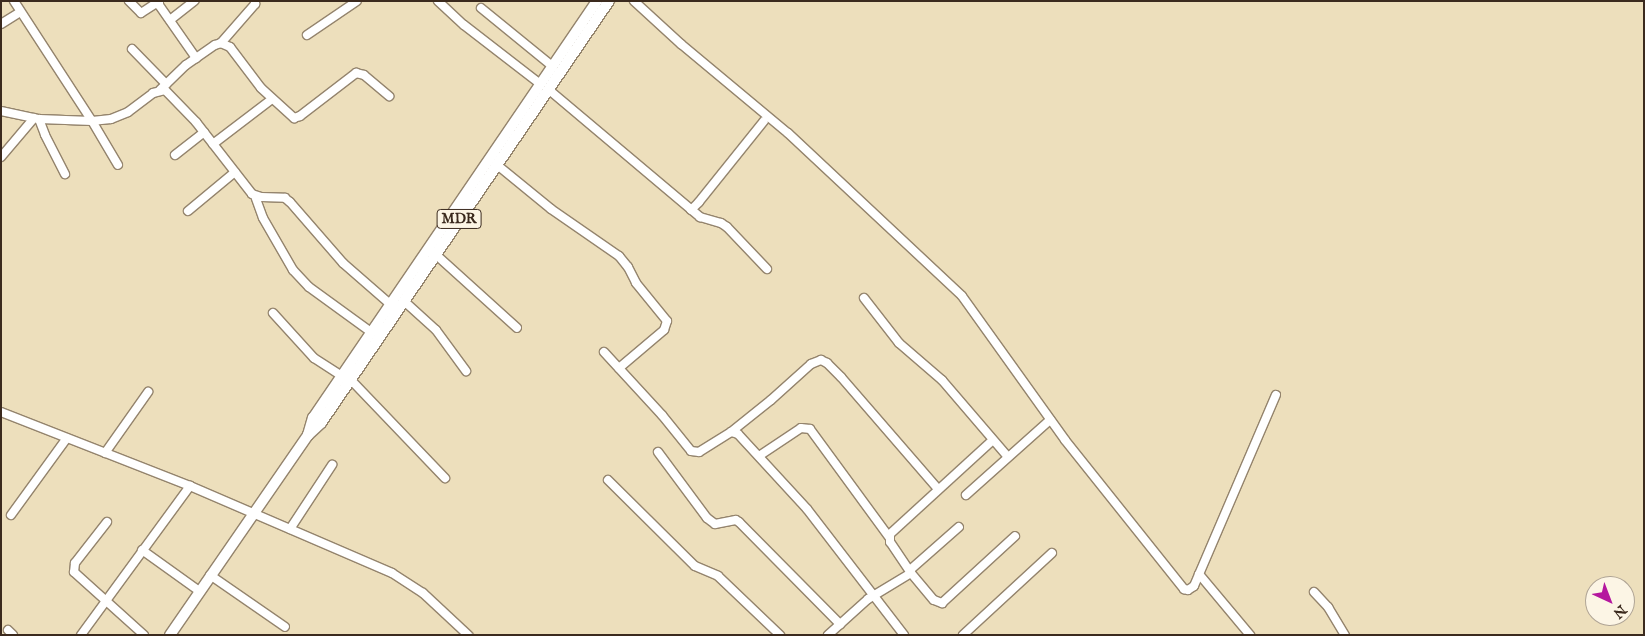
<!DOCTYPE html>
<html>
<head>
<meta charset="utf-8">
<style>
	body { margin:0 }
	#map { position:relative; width:1645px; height:636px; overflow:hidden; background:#eddfbc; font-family:"IM FELL English",serif }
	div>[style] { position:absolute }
	.roads { filter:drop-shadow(1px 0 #94846d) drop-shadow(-1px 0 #94846d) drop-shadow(0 1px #94846d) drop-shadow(0 -1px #94846d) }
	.minor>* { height:8px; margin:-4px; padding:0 4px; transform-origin:4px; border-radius:4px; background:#fff }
	.major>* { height:10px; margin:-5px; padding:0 5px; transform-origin:5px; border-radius:5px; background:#fff }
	span { translate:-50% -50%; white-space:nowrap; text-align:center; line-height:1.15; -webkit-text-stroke:4px #fcf5e5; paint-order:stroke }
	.shield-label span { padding:1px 4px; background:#fcf5e5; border:1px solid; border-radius:4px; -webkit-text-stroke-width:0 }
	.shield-label { font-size:14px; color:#3b2a1e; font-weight:700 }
	.frame { position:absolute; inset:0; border:2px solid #3b2a1e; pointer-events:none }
	.north { position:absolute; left:1585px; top:576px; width:50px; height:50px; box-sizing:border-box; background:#fcf5e5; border:1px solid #afa495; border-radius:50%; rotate:137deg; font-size:14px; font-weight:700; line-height:20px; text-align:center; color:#3b2a1e }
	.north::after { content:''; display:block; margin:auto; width:18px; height:22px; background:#b5179e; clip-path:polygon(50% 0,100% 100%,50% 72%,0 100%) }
</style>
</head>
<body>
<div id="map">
	<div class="roads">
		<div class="minor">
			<div style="left:14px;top:1px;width:143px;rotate:57deg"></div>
			<div style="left:92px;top:121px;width:51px;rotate:59.4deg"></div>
			<div style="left:129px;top:1px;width:17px;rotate:45deg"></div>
			<div style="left:141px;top:13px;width:20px;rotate:-33deg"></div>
			<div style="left:159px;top:1px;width:4px;rotate:90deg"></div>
			<div style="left:159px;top:5px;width:65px;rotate:55.1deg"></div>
			<div style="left:438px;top:1px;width:35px;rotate:43deg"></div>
			<div style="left:464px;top:25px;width:95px;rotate:37.7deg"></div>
			<div style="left:634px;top:1px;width:64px;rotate:42.5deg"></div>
			<div style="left:681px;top:44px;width:139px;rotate:39.8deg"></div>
			<div style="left:788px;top:133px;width:238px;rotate:43.1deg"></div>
			<div style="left:962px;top:296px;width:177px;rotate:54.4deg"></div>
			<div style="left:1065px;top:440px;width:191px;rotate:51.4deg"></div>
			<div style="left:1184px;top:589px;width:4px;rotate:14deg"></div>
			<div style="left:1188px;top:590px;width:7px;rotate:-34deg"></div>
			<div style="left:1194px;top:586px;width:208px;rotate:-66.8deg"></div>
			<div style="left:481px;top:8px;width:92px;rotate:39.2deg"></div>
			<div style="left:170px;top:20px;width:31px;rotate:-38deg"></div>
			<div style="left:1px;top:24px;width:22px;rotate:-32deg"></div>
			<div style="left:307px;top:35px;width:60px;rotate:-34.2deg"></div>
			<div style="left:221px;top:43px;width:52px;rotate:-48.9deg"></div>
			<div style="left:255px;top:4px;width:3px;rotate:-90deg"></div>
			<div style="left:132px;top:49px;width:49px;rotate:45.8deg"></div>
			<div style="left:548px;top:89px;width:199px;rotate:40.1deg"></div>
			<div style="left:700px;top:217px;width:22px;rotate:16deg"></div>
			<div style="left:721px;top:223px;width:7px;rotate:34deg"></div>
			<div style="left:727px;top:227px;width:58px;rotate:46.4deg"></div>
			<div style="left:160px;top:90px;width:36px;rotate:-44deg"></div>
			<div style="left:186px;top:65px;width:35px;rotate:-35deg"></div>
			<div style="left:215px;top:45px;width:6px;rotate:-18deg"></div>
			<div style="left:221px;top:43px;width:10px;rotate:24deg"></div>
			<div style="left:230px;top:47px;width:51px;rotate:52.9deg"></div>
			<div style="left:261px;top:88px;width:45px;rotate:42.3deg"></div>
			<div style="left:294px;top:118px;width:6px;rotate:-18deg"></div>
			<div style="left:300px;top:116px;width:71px;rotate:-37.5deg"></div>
			<div style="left:356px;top:73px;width:8px;rotate:14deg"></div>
			<div style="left:364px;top:75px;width:33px;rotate:40deg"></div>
			<div style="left:1px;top:111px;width:39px;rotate:12deg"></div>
			<div style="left:39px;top:119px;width:53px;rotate:2.2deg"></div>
			<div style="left:92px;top:121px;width:19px;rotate:-6deg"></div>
			<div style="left:111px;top:119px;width:18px;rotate:-22deg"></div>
			<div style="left:128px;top:112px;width:31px;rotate:-37deg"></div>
			<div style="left:153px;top:93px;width:12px;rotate:-14deg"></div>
			<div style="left:165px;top:90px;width:45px;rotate:45.9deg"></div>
			<div style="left:196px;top:122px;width:91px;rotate:52.1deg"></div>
			<div style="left:252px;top:194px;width:9px;rotate:18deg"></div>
			<div style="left:261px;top:197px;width:24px;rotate:2deg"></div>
			<div style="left:285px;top:198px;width:6px;rotate:39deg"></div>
			<div style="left:290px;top:202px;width:81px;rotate:49deg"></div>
			<div style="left:343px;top:263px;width:62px;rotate:41.1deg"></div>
			<div style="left:39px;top:119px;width:17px;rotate:69deg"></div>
			<div style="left:45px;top:135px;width:44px;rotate:62.9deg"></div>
			<div style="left:213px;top:144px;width:74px;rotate:-37.3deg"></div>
			<div style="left:175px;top:155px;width:37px;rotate:-38deg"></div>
			<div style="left:1px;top:157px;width:51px;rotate:-49.8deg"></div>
			<div style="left:496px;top:164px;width:71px;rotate:39.3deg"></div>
			<div style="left:551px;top:209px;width:83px;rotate:34.7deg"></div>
			<div style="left:619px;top:256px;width:14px;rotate:51deg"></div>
			<div style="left:628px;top:267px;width:18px;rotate:63deg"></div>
			<div style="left:636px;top:283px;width:49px;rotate:50.8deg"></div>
			<div style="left:667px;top:321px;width:9px;rotate:108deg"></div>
			<div style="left:664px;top:330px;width:59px;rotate:139.8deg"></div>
			<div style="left:255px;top:196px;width:23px;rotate:70deg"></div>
			<div style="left:263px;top:218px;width:60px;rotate:60deg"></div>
			<div style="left:293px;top:270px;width:23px;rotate:47deg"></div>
			<div style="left:309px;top:287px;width:77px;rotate:36deg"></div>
			<div style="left:691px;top:210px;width:11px;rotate:-45deg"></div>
			<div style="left:699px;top:202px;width:104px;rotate:-51.3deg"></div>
			<div style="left:188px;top:211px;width:61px;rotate:-39.7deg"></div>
			<div style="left:433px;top:252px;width:113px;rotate:42.1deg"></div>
			<div style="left:864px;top:298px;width:57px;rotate:52.1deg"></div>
			<div style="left:899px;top:343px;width:57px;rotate:40.7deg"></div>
			<div style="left:942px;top:380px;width:101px;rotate:49.4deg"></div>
			<div style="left:404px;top:301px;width:43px;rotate:42.2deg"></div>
			<div style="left:436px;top:330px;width:51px;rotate:53.8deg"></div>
			<div style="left:273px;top:313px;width:61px;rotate:47.7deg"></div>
			<div style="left:314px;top:358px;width:33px;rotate:33deg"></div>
			<div style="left:604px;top:352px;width:86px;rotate:47.4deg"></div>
			<div style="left:662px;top:415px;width:46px;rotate:51.1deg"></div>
			<div style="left:691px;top:451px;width:8px;rotate:7deg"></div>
			<div style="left:699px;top:452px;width:38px;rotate:-32deg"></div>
			<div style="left:731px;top:432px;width:7px;rotate:16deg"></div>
			<div style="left:738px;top:434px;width:102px;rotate:47.4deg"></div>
			<div style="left:807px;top:509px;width:159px;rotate:52.4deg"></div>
			<div style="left:351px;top:380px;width:136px;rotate:46.2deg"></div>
			<div style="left:1px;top:412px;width:203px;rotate:21.4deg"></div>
			<div style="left:190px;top:486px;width:220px;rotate:23.3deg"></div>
			<div style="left:392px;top:573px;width:37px;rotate:33deg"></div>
			<div style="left:423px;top:593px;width:62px;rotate:43deg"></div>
			<div style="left:731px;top:432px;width:51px;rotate:-38.7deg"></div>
			<div style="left:771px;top:400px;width:54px;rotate:-42deg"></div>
			<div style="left:811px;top:364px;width:11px;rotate:-22deg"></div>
			<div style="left:821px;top:360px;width:7px;rotate:27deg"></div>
			<div style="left:827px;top:363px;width:20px;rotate:45deg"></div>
			<div style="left:841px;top:377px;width:148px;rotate:49.1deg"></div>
			<div style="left:658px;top:452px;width:82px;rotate:53.4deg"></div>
			<div style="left:707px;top:518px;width:10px;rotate:37deg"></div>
			<div style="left:715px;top:524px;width:21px;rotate:-11deg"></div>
			<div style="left:736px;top:520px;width:4px;rotate:34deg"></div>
			<div style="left:739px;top:522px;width:144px;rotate:45.3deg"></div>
			<div style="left:105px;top:453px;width:75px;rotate:-54.8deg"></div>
			<div style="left:759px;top:456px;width:50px;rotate:-33.7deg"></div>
			<div style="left:801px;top:428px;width:9px;rotate:6deg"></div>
			<div style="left:810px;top:429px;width:134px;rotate:53.8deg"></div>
			<div style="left:608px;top:480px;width:122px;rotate:44.7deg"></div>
			<div style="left:695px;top:566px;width:25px;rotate:23deg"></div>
			<div style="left:718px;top:576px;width:86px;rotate:43.6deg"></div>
			<div style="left:966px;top:495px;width:113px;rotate:-41.8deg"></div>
			<div style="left:11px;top:515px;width:95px;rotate:-54deg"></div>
			<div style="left:107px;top:522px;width:52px;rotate:128deg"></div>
			<div style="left:75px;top:563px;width:9px;rotate:96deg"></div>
			<div style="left:74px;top:572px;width:94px;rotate:42deg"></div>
			<div style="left:290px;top:529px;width:77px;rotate:-56.7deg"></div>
			<div style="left:142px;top:550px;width:70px;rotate:35.7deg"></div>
			<div style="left:910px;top:570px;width:65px;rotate:-41.3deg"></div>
			<div style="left:911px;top:573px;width:35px;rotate:50deg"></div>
			<div style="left:934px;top:600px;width:9px;rotate:21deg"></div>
			<div style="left:942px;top:603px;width:99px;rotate:-42.5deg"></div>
			<div style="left:1199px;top:574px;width:80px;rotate:50.1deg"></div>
			<div style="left:210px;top:575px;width:91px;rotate:34.7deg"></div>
			<div style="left:1314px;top:592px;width:21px;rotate:47deg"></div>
			<div style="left:1328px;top:607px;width:33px;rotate:59deg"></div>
			<div style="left:8px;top:630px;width:7px;rotate:45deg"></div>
			<div style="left:81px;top:635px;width:185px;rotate:-53.8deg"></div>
			<div style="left:828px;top:635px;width:54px;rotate:-42deg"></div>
			<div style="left:868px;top:599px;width:50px;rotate:-31.2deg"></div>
			<div style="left:911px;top:573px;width:37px;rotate:-124deg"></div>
			<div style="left:890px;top:542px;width:8px;rotate:-90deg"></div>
			<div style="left:890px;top:534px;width:139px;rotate:-42.4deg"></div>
			<div style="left:963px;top:635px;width:121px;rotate:-42.7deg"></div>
		</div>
		<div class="major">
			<div style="left:308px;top:435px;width:18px;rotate:-74deg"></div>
			<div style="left:313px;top:418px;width:505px;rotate:-55.74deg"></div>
			<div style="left:170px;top:635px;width:243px;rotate:-55.4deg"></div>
			<div style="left:308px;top:435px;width:18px;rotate:-43deg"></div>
			<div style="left:321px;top:423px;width:511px;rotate:-55.69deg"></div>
		</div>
	</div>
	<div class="shield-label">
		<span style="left:459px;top:219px">MDR</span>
	</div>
	<div class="frame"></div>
	<div class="north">N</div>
</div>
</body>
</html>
